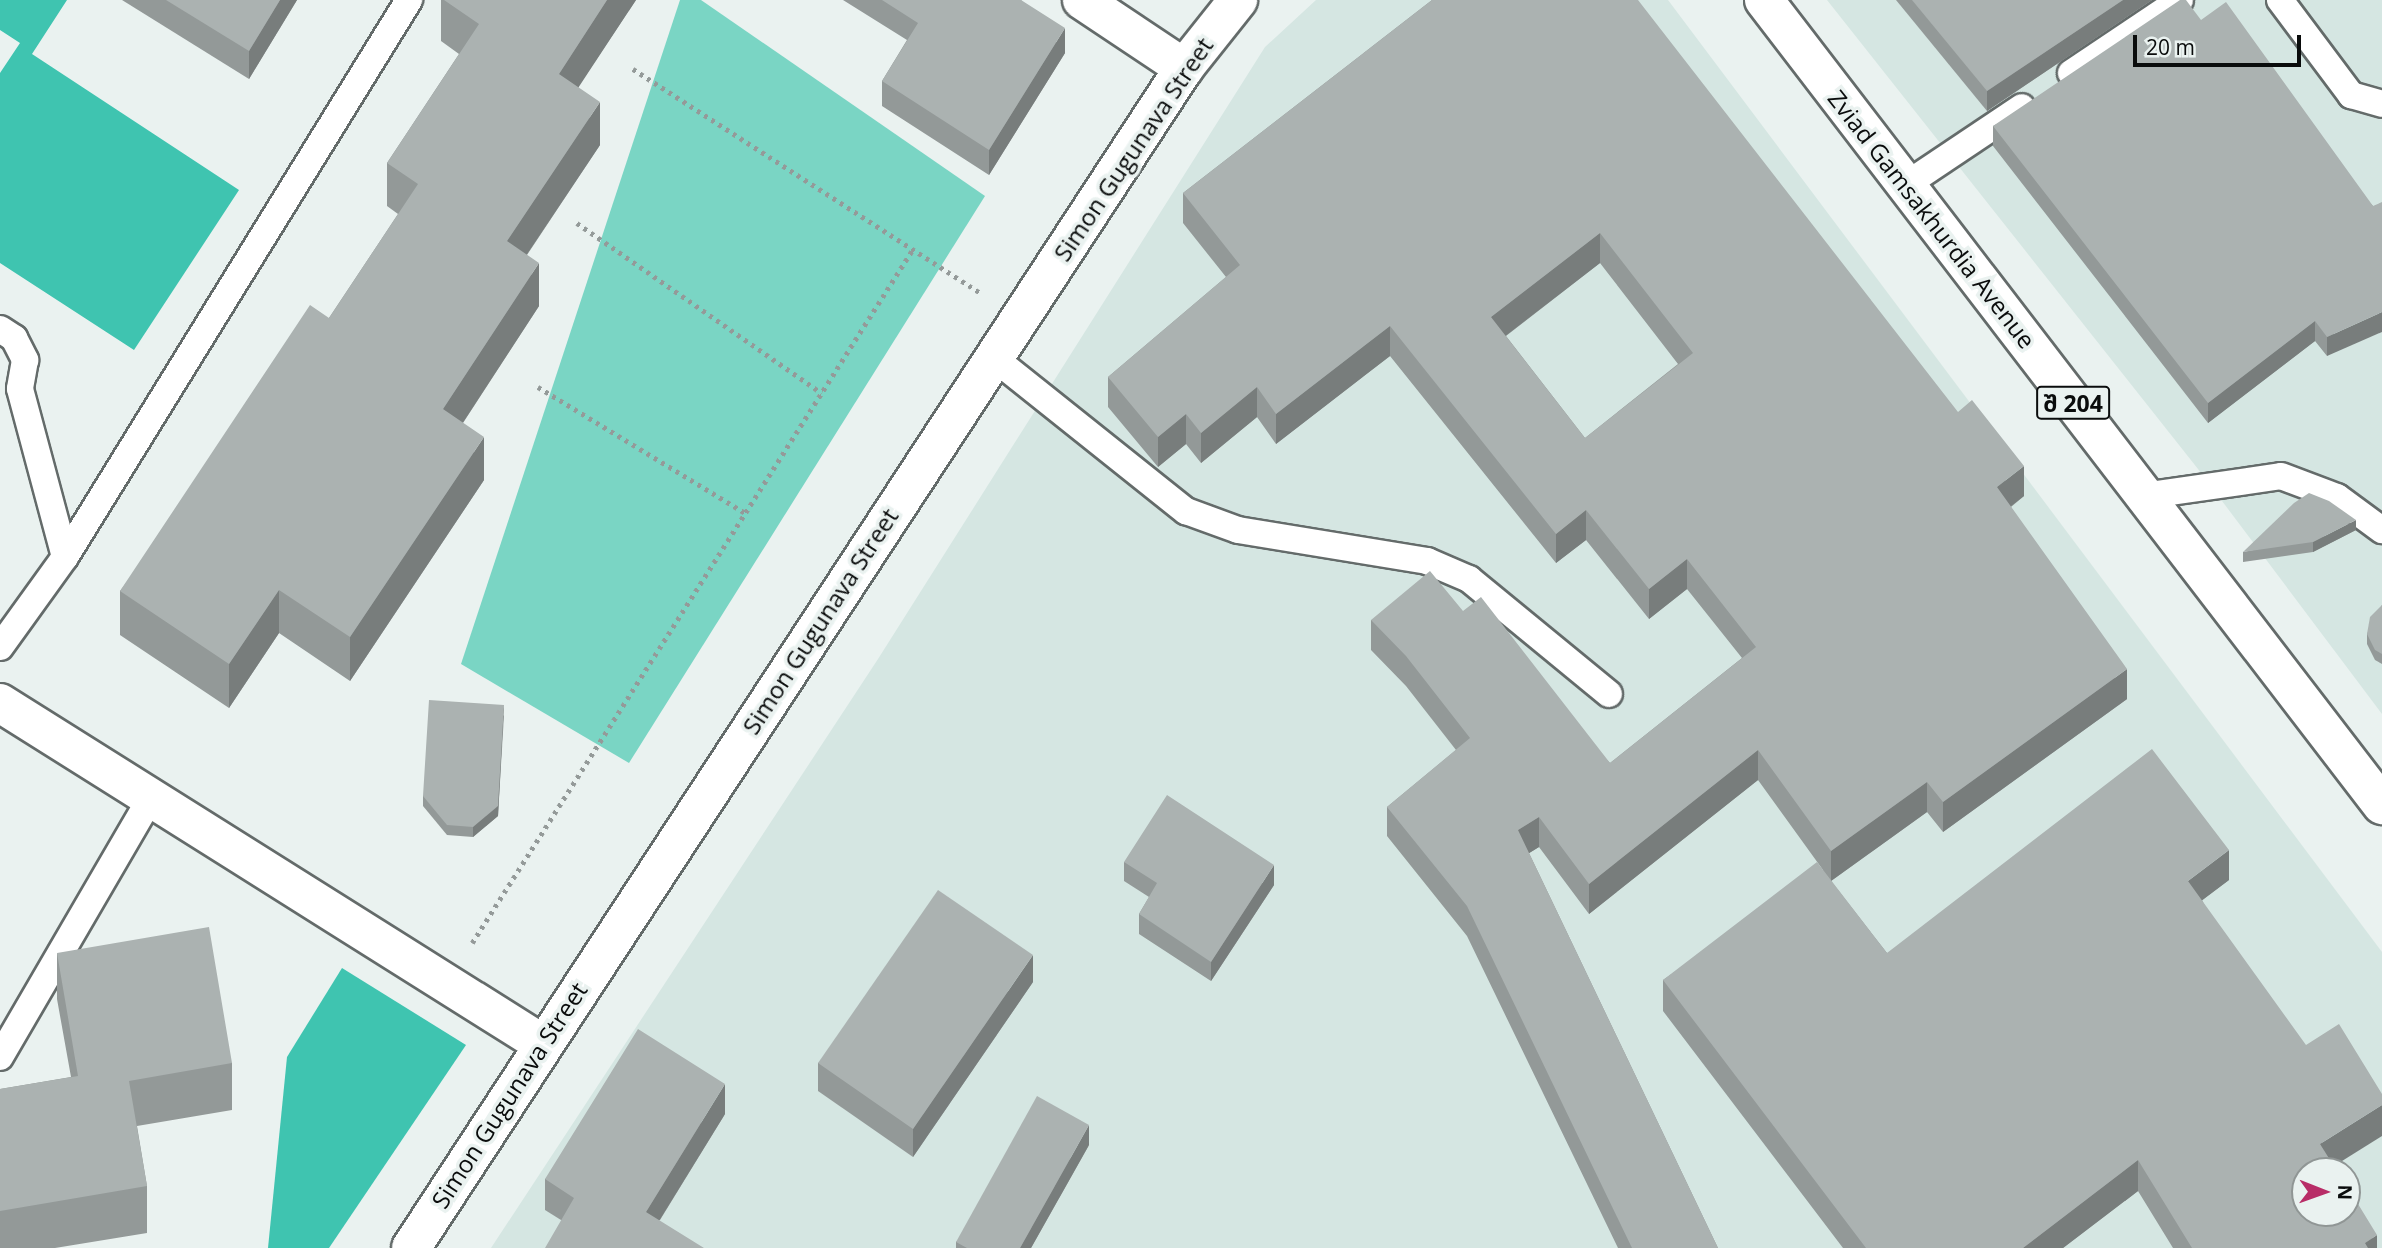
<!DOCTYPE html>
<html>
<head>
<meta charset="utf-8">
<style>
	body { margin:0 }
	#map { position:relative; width:2382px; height:1248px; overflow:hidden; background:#eaf2f0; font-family:"Open Sans","Noto Sans Georgian",sans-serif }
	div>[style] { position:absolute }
	.built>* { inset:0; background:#d5e6e2 }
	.green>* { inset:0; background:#7ad5c4 }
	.forest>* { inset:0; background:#3fc4b0 }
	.path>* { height:4.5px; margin-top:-2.25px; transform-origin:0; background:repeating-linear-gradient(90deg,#949a99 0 3.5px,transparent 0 8.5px) }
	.roads { filter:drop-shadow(2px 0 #646b6a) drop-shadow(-2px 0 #646b6a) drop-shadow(0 2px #646b6a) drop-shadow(0 -2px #646b6a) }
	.lane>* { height:26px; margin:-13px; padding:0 13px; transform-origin:13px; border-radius:13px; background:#fff }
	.street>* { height:38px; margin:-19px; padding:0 19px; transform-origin:19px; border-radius:19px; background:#fff }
	.secondary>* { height:38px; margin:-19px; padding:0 19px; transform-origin:19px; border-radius:19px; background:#fff }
	.primary>* { height:38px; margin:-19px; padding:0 19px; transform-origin:19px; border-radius:19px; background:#fff }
	.wall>* { inset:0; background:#939998 }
	.shaded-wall>* { inset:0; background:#787d7c }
	.building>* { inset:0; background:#abb2b1 }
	span { translate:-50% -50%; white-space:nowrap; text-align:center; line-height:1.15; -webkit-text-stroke:7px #eaf2f0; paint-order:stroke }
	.shield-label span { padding:2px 5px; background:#eaf2f0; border:2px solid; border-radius:5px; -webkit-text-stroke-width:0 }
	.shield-label { font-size:23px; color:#0a0c0c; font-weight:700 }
	.street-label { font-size:24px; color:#0a0c0c }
	.north { position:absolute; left:2291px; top:1157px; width:70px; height:70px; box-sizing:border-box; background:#eaf2f0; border:2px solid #909695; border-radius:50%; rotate:91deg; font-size:19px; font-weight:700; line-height:28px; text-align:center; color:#0a0c0c }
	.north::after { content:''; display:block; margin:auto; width:24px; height:32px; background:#b82d67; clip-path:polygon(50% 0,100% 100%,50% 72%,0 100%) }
	.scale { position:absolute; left:2133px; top:35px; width:168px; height:32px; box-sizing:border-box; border:4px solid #0a0c0c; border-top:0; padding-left:9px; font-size:21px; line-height:24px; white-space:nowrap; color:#0a0c0c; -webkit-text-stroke:5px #eaf2f0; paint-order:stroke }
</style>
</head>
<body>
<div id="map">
	<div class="built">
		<div style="clip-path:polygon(evenodd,1316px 0,1668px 0,2382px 952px,2382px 1248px,491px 1248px,878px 659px,1265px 47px,1316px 0,2305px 1171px,2347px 1171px,2347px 1213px,2305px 1213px,2305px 1171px)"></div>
		<div style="clip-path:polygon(1827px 0,2382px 0,2382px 714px,2198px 469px)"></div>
	</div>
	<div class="green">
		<div style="clip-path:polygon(680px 0,701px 0,985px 196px,629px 763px,461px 664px)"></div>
	</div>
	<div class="forest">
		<div style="clip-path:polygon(0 0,67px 0,32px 54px,239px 190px,134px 350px,0 263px,0 73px,20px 43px,0 30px)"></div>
		<div style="clip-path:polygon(342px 968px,466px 1045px,329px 1248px,268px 1248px,287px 1057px)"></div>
	</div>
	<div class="path">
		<div style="left:633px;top:69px;width:414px;rotate:32.8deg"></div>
		<div style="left:577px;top:223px;width:298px;rotate:34.8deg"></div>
		<div style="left:538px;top:387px;width:242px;rotate:31.3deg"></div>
		<div style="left:472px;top:943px;width:822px;rotate:-57.57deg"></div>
	</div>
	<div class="roads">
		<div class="lane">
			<div style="left:2280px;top:0;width:119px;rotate:53.2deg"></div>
			<div style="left:2351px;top:95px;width:32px;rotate:16deg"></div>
			<div style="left:2071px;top:73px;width:131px;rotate:-33.8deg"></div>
			<div style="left:1907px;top:184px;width:138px;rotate:-33.8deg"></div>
			<div style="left:0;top:329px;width:17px;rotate:33deg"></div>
			<div style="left:14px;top:338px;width:25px;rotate:63deg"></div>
			<div style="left:25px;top:360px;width:29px;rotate:100deg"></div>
			<div style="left:20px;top:389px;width:174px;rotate:75deg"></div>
			<div style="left:65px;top:557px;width:111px;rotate:125.8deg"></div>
			<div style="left:994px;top:358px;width:246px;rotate:38.6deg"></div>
			<div style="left:1186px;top:511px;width:55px;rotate:20.1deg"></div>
			<div style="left:1238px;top:530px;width:192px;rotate:9.3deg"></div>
			<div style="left:1427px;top:561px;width:46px;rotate:23.2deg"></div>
			<div style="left:1469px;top:579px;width:181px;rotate:39.4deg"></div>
			<div style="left:2143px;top:496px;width:139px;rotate:-8.2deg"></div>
			<div style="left:2281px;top:476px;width:60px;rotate:20.6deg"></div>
			<div style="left:2337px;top:497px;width:56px;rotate:36.3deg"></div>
			<div style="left:65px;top:557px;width:655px;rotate:-58.3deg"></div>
			<div style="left:0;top:1057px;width:300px;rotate:-59.8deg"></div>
		</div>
		<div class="street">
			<div style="left:1082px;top:0;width:123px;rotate:33.7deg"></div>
			<div style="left:0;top:703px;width:639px;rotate:32.15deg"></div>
		</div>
		<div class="secondary">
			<div style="left:411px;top:1248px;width:1411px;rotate:-56.77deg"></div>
			<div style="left:1184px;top:68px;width:87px;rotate:-51.5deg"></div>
		</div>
		<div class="primary">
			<div style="left:1764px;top:0;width:1015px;rotate:52.49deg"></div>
		</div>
	</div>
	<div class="wall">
		<div style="clip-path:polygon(122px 0,297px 0,249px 79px)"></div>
		<div style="clip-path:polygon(441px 0,636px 0,578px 87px,600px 145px,527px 255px,539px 306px,463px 423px,484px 480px,350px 681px,279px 633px,229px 708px,120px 635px,120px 591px,329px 318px,398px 214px,387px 206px,387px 163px,459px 54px,441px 41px)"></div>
		<div style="clip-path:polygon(843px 0,1021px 0,1065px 53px,989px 175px,882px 106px,882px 81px,907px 40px)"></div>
		<div style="clip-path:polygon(evenodd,1432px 0,2024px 496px,2011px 507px,2127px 699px,1943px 832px,1927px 812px,1831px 881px,1887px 953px,2229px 880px,2202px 900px,2334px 1166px,2377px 1248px,2173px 1248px,2138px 1191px,2063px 1248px,1843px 1248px,1663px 1011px,1663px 980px,1823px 870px,1758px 780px,1589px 914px,1539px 847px,1529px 853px,1718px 1248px,1618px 1248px,1467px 936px,1387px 836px,1387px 807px,1456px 750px,1406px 686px,1371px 650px,1371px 620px,1463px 611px,1610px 763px,1742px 658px,1687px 589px,1649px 619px,1586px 540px,1556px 563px,1390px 356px,1276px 444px,1257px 417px,1201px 463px,1186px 444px,1158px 467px,1108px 407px,1108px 377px,1226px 277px,1183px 223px,1183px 193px,1432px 0,1600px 263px,1678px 364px,1585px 438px,1506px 336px,1600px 263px)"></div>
		<div style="clip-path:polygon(1896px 0,2152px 0,1987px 111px)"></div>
		<div style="clip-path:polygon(2201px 20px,2373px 206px,2327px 356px,2315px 341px,2208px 423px,1993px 146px,1993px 126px)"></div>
		<div style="clip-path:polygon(2356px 530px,2313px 552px,2243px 562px,2243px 552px)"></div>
		<div style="clip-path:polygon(2382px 605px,2382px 664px,2375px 660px,2367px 644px,2367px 634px)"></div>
		<div style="clip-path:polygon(504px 715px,498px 816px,473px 837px,447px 835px,423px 806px,423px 796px)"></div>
		<div style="clip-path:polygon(1124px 862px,1274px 885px,1211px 981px,1139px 934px,1139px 914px,1149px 897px,1124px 881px)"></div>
		<div style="clip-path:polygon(57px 953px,232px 1063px,232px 1110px,137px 1126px,147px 1186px,147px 1233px,55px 1248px,0 1248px,0 1089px,71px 1077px,57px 999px)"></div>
		<div style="clip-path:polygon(1033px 982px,913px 1157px,818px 1091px,818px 1063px)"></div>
		<div style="clip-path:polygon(725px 1114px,660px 1220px,561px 1220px,545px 1210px,545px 1179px)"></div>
		<div style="clip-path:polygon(1089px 1145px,1031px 1248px,956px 1248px,956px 1242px)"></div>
	</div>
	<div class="shaded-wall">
		<div style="clip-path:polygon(280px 0,297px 0,249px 79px,249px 51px)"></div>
		<div style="clip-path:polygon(607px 0,636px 0,559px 117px,559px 74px)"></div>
		<div style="clip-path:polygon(2123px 0,2152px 0,1987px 111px,1987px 91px)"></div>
		<div style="clip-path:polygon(1065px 28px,1065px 53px,989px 175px,989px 150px)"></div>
		<div style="clip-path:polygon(600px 102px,600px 145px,507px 284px,507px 241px)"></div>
		<div style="clip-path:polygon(1600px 233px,1600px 263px,1491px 347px,1491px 317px)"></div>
		<div style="clip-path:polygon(539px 263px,539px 306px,443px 453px,443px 409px)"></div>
		<div style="clip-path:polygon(2382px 312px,2382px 332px,2327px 356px,2327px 337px)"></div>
		<div style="clip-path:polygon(2315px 321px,2315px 341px,2208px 423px,2208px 403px)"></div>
		<div style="clip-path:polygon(1390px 326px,1390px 356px,1276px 444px,1276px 414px)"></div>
		<div style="clip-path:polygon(1257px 387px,1257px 417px,1201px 463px,1201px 433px)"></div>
		<div style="clip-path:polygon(1186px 414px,1186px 444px,1158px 467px,1158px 437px)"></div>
		<div style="clip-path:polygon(484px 437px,484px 480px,350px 681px,350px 637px)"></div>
		<div style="clip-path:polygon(2024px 466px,2024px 496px,1997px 517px,1997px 487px)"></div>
		<div style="clip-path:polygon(1586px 510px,1586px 540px,1556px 563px,1556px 534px)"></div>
		<div style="clip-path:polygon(2356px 520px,2356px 530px,2313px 552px,2313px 542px)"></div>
		<div style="clip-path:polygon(1687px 559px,1687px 589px,1649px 619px,1649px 589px)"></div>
		<div style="clip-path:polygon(279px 590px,279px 633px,229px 708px,229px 664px)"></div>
		<div style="clip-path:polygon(2127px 669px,2127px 699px,1943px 832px,1943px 802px)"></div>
		<div style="clip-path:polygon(504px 705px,498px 816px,473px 837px,473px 827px)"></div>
		<div style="clip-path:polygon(1758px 750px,1758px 780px,1589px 914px,1589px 884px)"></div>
		<div style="clip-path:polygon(1927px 782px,1927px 812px,1831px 881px,1831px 851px)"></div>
		<div style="clip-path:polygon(1539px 817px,1539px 847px,1518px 860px,1518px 830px)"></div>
		<div style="clip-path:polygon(2229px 850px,2229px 880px,2188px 911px,2188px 881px)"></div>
		<div style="clip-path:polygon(1274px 865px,1274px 885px,1211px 981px,1211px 962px)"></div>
		<div style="clip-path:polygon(1033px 955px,1033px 982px,913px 1157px,913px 1129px)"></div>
		<div style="clip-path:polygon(725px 1084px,725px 1114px,646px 1242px,646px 1212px)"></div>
		<div style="clip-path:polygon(2382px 1105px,2382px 1136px,2326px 1171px,2320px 1144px)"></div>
		<div style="clip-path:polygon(1089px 1125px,1089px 1145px,1031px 1248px,1020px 1248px)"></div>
		<div style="clip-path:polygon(2138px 1160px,2138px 1191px,2063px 1248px,2023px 1248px)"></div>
		<div style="clip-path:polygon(2377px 1235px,2377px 1248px,2365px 1248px,2365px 1243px)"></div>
	</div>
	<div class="building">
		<div style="clip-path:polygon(166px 0,280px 0,249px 51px)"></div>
		<div style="clip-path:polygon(444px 0,607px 0,559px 74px,600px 102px,507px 241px,539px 263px,443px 409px,484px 437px,350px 637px,279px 590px,229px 664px,120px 591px,310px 305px,329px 318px,418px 184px,387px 163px,479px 24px)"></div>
		<div style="clip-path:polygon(882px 0,1021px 0,1065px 28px,989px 150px,882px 81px,918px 23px)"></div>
		<div style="clip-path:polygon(evenodd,1432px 0,1638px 0,1958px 412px,1972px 400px,2024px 466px,1997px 487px,2127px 669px,1943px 802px,1927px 782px,1831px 851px,1758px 750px,1589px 884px,1539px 817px,1518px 830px,1718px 1248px,1632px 1248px,1467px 906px,1387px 807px,1470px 738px,1406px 656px,1371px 620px,1430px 571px,1463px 611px,1481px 597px,1610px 763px,1756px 647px,1687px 559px,1649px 589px,1586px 510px,1556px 534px,1390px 326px,1276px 414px,1257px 387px,1201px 433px,1186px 414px,1158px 437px,1108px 377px,1240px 265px,1183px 193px,1432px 0,1600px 233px,1693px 353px,1585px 438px,1491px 317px,1600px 233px)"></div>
		<div style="clip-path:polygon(1912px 0,2123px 0,1987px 91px)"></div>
		<div style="clip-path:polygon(2180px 0,2186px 0,2201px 20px,2226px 2px,2373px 206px,2382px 202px,2382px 312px,2327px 337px,2315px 321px,2208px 403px,1993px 126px)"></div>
		<div style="clip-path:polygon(2309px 493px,2329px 501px,2356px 520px,2313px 542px,2243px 552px,2294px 503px)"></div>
		<div style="clip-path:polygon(2382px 605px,2382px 654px,2375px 650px,2367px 634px,2370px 617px)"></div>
		<div style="clip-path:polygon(429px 700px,504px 705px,498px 806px,473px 827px,447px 825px,423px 796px)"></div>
		<div style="clip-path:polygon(2152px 749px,2229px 850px,2188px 881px,2306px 1045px,2339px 1024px,2382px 1094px,2382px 1105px,2320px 1144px,2337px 1171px,2305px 1171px,2305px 1213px,2347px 1213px,2347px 1186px,2377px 1235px,2365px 1243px,2368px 1248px,2192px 1248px,2138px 1160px,2023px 1248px,1866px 1248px,1663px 980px,1817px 862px,1887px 953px)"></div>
		<div style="clip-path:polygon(1167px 795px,1274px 865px,1211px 962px,1139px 914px,1157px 883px,1124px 862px)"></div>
		<div style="clip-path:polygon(938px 890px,1033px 955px,913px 1129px,818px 1063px)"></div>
		<div style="clip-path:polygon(209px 927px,232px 1063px,129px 1081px,147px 1186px,0 1211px,0 1089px,78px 1076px,57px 953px)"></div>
		<div style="clip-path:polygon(638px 1029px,725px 1084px,646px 1212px,704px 1248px,545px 1248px,574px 1198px,545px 1179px)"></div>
		<div style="clip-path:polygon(1037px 1096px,1089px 1125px,1020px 1248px,967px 1248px,956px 1242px)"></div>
	</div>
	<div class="shield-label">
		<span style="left:2073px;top:403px">შ 204</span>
	</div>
	<div class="street-label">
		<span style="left:1133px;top:149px;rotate:-56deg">Simon Gugunava Street</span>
		<span style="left:1932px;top:219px;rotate:52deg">Zviad Gamsakhurdia Avenue</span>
		<span style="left:820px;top:621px;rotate:-57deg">Simon Gugunava Street</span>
		<span style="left:509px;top:1095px;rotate:-57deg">Simon Gugunava Street</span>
	</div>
	<div class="north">N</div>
	<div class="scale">20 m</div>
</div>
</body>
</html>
